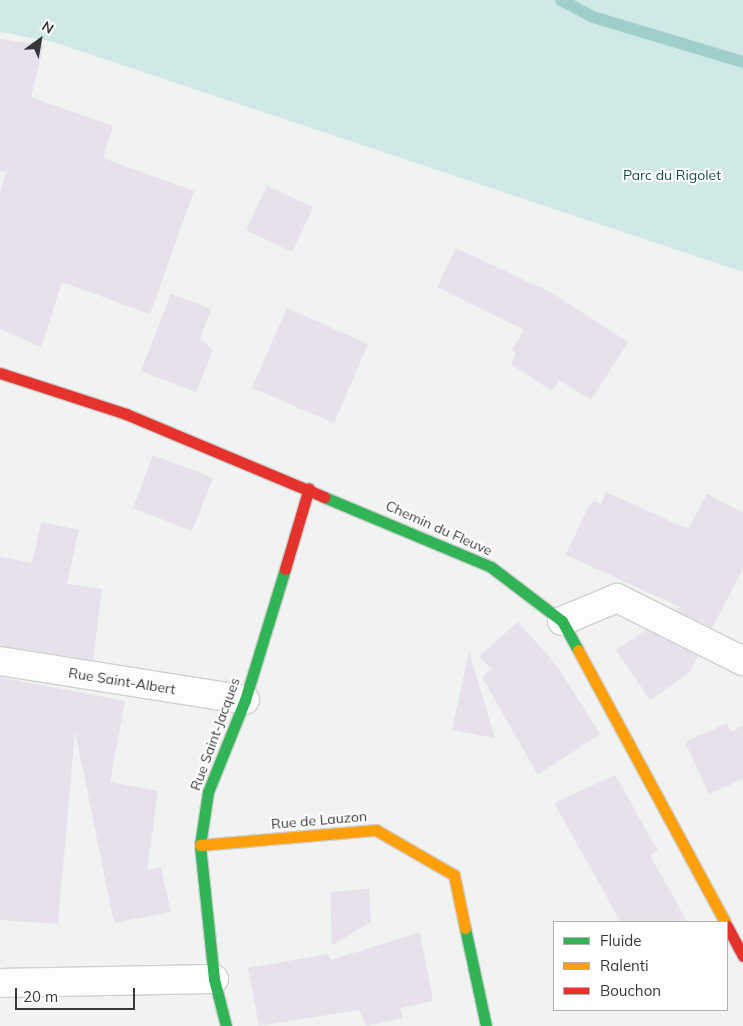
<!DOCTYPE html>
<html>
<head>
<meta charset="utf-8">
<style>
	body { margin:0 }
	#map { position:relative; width:743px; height:1026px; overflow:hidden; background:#f0f3f2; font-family:Mulish,sans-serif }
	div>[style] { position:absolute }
	.green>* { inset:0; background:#d1e9e6 }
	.stream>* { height:12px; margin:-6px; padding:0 6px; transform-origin:6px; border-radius:6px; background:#9fcfcb }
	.building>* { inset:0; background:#e6e1ea }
	.roads { filter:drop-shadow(1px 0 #ced0cf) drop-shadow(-1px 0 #ced0cf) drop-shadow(0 1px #ced0cf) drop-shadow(0 -1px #ced0cf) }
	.street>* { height:28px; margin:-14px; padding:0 14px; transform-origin:14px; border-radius:14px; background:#fdfdfd }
	.fast>* { height:11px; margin:-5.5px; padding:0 5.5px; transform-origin:5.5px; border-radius:5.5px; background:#30b455 }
	.slow>* { height:11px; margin:-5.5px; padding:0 5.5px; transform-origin:5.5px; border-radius:5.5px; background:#ff9f0a }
	.jam>* { height:11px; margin:-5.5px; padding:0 5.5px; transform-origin:5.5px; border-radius:5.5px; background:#e5322d }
	span { translate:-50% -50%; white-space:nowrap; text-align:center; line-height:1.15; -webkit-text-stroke:4px #fff; paint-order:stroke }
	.park-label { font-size:14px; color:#134f4b }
	.street-label { font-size:14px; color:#363838 }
	.legend { position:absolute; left:553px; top:921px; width:175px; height:90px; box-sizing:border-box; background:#fff; border:1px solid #afafaf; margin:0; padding:6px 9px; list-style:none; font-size:15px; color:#363838 }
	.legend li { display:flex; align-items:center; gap:10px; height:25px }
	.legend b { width:25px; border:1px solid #afafaf }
	.north { position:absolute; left:15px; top:15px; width:50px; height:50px; -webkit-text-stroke:4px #fff; paint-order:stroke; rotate:32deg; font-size:14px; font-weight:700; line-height:20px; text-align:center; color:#363838 }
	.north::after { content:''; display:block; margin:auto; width:18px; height:22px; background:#363838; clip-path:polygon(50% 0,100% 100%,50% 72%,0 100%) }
	.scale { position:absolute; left:15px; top:988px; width:120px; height:22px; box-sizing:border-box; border:2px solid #363838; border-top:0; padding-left:6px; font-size:15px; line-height:18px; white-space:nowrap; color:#363838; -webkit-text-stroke:4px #fff; paint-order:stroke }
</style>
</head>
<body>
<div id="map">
	<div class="green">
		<div style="clip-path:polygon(0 0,743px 0,743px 272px,53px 42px,0 32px)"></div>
	</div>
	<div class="stream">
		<div style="left:561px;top:0;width:36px;rotate:28deg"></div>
		<div style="left:593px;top:17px;width:157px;rotate:16.7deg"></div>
	</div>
	<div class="building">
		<div style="clip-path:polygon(0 39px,44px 45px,31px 97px,113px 126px,103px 158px,194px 191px,150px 314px,62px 282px,41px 347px,0 329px,0 193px,6px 172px,0 171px)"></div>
		<div style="clip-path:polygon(267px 186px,313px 207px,292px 252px,246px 230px)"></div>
		<div style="clip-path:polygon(456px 248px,552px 293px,628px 342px,591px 400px,559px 380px,552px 391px,511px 364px,516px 353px,512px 350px,524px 330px,437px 287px)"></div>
		<div style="clip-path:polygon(171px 294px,211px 309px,200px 339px,213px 350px,196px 392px,141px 371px)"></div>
		<div style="clip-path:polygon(287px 308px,368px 344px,334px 423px,252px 388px)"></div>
		<div style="clip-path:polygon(153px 455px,213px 478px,192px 531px,133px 508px)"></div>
		<div style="clip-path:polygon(606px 492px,688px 529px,707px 494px,743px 513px,743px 569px,712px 628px,675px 610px,680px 607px,566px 555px,588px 507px,594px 501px,601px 504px)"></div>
		<div style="clip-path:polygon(41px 522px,79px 530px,67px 584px,102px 589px,93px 660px,0 646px,0 557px,32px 563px)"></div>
		<div style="clip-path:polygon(518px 622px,557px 666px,600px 734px,538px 775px,482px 677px,491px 669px,479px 656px)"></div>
		<div style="clip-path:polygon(646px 630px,698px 656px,689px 673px,650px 700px,616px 650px)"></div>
		<div style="clip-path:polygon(469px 651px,495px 738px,452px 730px)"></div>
		<div style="clip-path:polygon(0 677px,125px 701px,110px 782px,158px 791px,147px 870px,161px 867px,171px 912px,114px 923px,75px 731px,58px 924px,0 920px)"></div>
		<div style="clip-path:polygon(727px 723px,731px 732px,743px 726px,743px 779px,709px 794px,685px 742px)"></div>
		<div style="clip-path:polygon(615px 775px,658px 851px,650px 855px,687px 922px,621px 922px,554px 803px)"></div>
		<div style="clip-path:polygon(369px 889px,371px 922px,332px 945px,330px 892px)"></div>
		<div style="clip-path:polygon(420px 932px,433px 1001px,400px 1008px,403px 1018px,366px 1026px,359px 1010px,259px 1026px,248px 968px,328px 954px,331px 960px)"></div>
	</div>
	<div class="roads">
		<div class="street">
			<div style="left:562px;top:621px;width:60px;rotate:-22.7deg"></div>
			<div style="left:617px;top:598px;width:141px;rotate:26.6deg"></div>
			<div style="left:0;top:661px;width:248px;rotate:9deg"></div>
			<div style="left:0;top:983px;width:214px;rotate:-1.1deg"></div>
		</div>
		<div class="fast">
			<div style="left:324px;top:497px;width:181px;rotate:22.7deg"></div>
			<div style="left:491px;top:567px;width:89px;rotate:37.3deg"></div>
			<div style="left:562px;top:621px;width:33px;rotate:61deg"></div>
			<div style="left:465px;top:928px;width:100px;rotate:77.9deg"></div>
			<div style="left:226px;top:1026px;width:49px;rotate:-104.3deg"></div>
			<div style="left:214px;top:979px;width:135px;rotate:-96deg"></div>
			<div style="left:200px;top:845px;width:54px;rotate:-81.4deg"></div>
			<div style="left:208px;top:792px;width:99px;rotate:-68.1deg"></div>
			<div style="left:245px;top:700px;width:137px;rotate:-73deg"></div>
		</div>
		<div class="slow">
			<div style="left:578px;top:650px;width:309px;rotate:61.6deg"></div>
			<div style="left:200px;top:845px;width:177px;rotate:-4.9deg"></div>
			<div style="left:376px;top:830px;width:90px;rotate:30deg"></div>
			<div style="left:454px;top:875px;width:54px;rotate:78.3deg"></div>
		</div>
		<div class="jam">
			<div style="left:0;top:373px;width:133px;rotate:18deg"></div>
			<div style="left:126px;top:414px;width:215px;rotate:22.7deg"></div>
			<div style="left:285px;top:569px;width:84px;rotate:-73.5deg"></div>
			<div style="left:727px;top:926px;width:34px;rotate:62deg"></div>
		</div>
	</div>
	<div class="park-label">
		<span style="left:672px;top:175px">Parc du Rigolet</span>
	</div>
	<div class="street-label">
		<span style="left:439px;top:528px;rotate:24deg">Chemin du Fleuve</span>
		<span style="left:122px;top:681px;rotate:9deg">Rue Saint-Albert</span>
		<span style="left:215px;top:734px;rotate:-70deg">Rue Saint-Jacques</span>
		<span style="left:319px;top:820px;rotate:-5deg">Rue de Lauzon</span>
	</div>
	<ul class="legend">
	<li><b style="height:6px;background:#30b455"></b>Fluide</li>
	<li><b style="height:6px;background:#ff9f0a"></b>Ralenti</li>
	<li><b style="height:6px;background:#e5322d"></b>Bouchon</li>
	</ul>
	<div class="north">N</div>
	<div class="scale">20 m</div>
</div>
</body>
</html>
